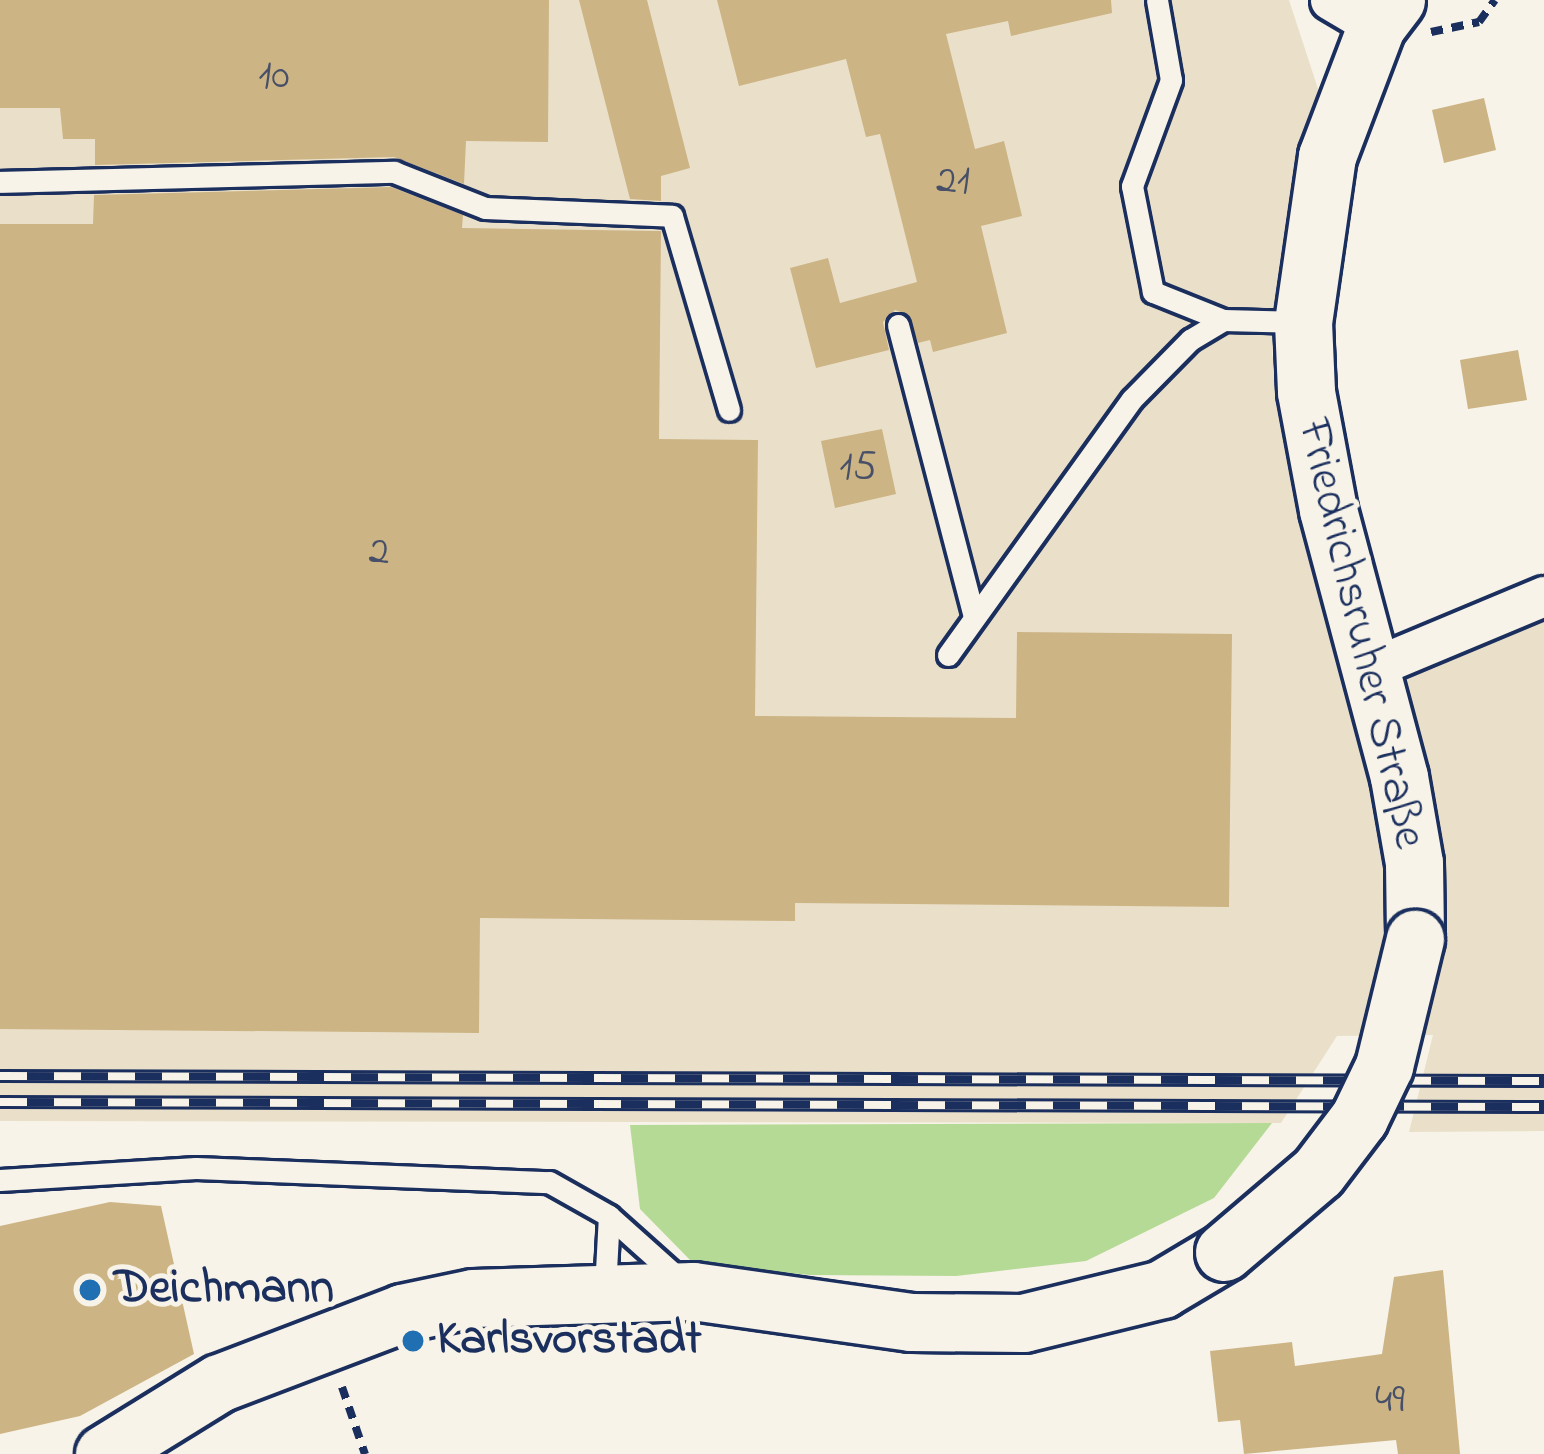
<!DOCTYPE html>
<html>
<head>
<meta charset="utf-8">
<style>
	body { margin:0 }
	#map { position:relative; width:1544px; height:1454px; overflow:hidden; background:#f7f3e8; font-family:"Indie Flower",sans-serif }
	div>[style] { position:absolute }
	.built>* { inset:0; background:#eae0ca }
	.green>* { inset:0; background:#b5da95 }
	.building>* { inset:0; background:#ccb484 }
	.path>* { height:8px; margin-top:-4px; transform-origin:0; background:repeating-linear-gradient(90deg,#1b2f5e 0 12px,transparent 0 21px) }
	.roads { filter:drop-shadow(3px 0 #1b2f5e) drop-shadow(-3px 0 #1b2f5e) drop-shadow(0 3px #1b2f5e) drop-shadow(0 -3px #1b2f5e) }
	.lane>* { height:21px; margin:-10.5px; padding:0 10.5px; transform-origin:10.5px; border-radius:10.5px; background:#f7f3e8 }
	.street>* { height:39px; margin:-19.5px; padding:0 19.5px; transform-origin:19.5px; border-radius:19.5px; background:#f7f3e8 }
	.secondary>* { height:57px; margin:-28.5px; padding:0 28.5px; transform-origin:28.5px; border-radius:28.5px; background:#f7f3e8 }
	.rail>* { height:14px; margin-top:-7px; transform-origin:0; background:repeating-linear-gradient(90deg,#f7f3e8 0 27px,#1b2f5e 0 54px); box-sizing:border-box; border-block:3px solid #1b2f5e }
	.bridges { filter:drop-shadow(3px 0 #1b2f5e) drop-shadow(-3px 0 #1b2f5e) drop-shadow(0 3px #1b2f5e) drop-shadow(0 -3px #1b2f5e) }
	.secondary-bridge>* { height:57px; margin:-28.5px; padding:0 28.5px; transform-origin:28.5px; border-radius:28.5px; background:#f7f3e8 }
	.dots>* { width:33px; height:33px; translate:-50% -50%; box-sizing:border-box; border:6px solid #f7f3e8; border-radius:50% }
	span { translate:-50% -50%; white-space:nowrap; text-align:center; line-height:1.15; -webkit-text-stroke:10px #f7f3e8; paint-order:stroke }
	.number-label { font-size:42px; color:#475068 }
	.number-label span { -webkit-text-stroke-width:0 }
	.street-label { font-size:48px; color:#1b2f5e }
	.poi-label { font-size:48px; color:#1b2f5e; font-weight:700 }
	.left { translate:0 -50%; text-align:left }
</style>
</head>
<body>
<div id="map">
	<div class="built">
		<div style="clip-path:polygon(0 0,1289px 0,1321px 98px,1272px 354px,1342px 688px,1544px 606px,1544px 1131px,1409px 1132px,1433px 1035px,1337px 1036px,1281px 1123px,0 1121px)"></div>
	</div>
	<div class="green">
		<div style="clip-path:polygon(1272px 1123px,1214px 1198px,1086px 1261px,956px 1276px,810px 1275px,693px 1263px,640px 1209px,630px 1125px)"></div>
	</div>
	<div class="building">
		<div style="clip-path:polygon(0 0,549px 0,548px 142px,466px 141px,464px 184px,394px 157px,95px 165px,95px 139px,63px 139px,60px 108px,0 108px)"></div>
		<div style="clip-path:polygon(579px 0,647px 0,690px 168px,661px 176px,661px 201px,630px 199px)"></div>
		<div style="clip-path:polygon(717px 0,1111px 0,1112px 13px,1011px 36px,1008px 21px,946px 34px,975px 149px,1004px 141px,1022px 216px,981px 226px,1007px 333px,933px 352px,930px 340px,918px 343px,909px 315px,895px 310px,883px 322px,889px 350px,816px 368px,790px 268px,828px 258px,840px 303px,917px 282px,880px 134px,866px 137px,846px 59px,739px 86px)"></div>
		<div style="clip-path:polygon(1484px 98px,1496px 150px,1444px 163px,1432px 110px)"></div>
		<div style="clip-path:polygon(391px 187px,463px 215px,462px 228px,661px 231px,659px 439px,758px 440px,755px 716px,1016px 718px,1017px 632px,1232px 634px,1229px 907px,795px 903px,795px 921px,480px 918px,479px 1033px,0 1029px,0 224px,93px 224px,94px 195px)"></div>
		<div style="clip-path:polygon(1518px 350px,1527px 400px,1468px 409px,1460px 360px)"></div>
		<div style="clip-path:polygon(882px 429px,896px 494px,835px 508px,821px 441px)"></div>
		<div style="clip-path:polygon(110px 1202px,161px 1206px,194px 1354px,80px 1416px,0 1434px,0 1226px)"></div>
		<div style="clip-path:polygon(1443px 1270px,1460px 1454px,1398px 1454px,1396px 1440px,1244px 1454px,1240px 1420px,1218px 1422px,1210px 1351px,1292px 1342px,1295px 1366px,1382px 1354px,1394px 1277px)"></div>
	</div>
	<div class="path">
		<div style="left:1431px;top:32px;width:49px;rotate:-11.8deg"></div>
		<div style="left:1479px;top:22px;width:27px;rotate:-54deg"></div>
		<div style="left:342px;top:1387px;width:71px;rotate:71.1deg"></div>
	</div>
	<div class="roads">
		<div class="lane">
			<div style="left:1157px;top:0;width:81px;rotate:80.1deg"></div>
			<div style="left:1171px;top:80px;width:113px;rotate:110.2deg"></div>
			<div style="left:1132px;top:186px;width:108px;rotate:78.8deg"></div>
			<div style="left:1153px;top:292px;width:75px;rotate:21.8deg"></div>
			<div style="left:0;top:182px;width:394px;rotate:-1.5deg"></div>
			<div style="left:394px;top:172px;width:98px;rotate:21.6deg"></div>
			<div style="left:485px;top:208px;width:187px;rotate:2.4deg"></div>
			<div style="left:672px;top:216px;width:202px;rotate:73.6deg"></div>
			<div style="left:898px;top:325px;width:301px;rotate:75.4deg"></div>
			<div style="left:948px;top:655px;width:315px;rotate:-54.3deg"></div>
			<div style="left:1132px;top:399px;width:83px;rotate:-45.5deg"></div>
			<div style="left:1190px;top:340px;width:39px;rotate:-31deg"></div>
			<div style="left:1223px;top:320px;width:79px;rotate:1.5deg"></div>
			<div style="left:0;top:1180px;width:196px;rotate:-3.5deg"></div>
			<div style="left:196px;top:1168px;width:353px;rotate:2.3deg"></div>
			<div style="left:549px;top:1182px;width:69px;rotate:29.5deg"></div>
			<div style="left:609px;top:1216px;width:101px;rotate:41.8deg"></div>
			<div style="left:605px;top:1289px;width:73px;rotate:-86.9deg"></div>
		</div>
		<div class="street">
			<div style="left:1330px;top:0;width:53px;rotate:30.4deg"></div>
			<div style="left:1374px;top:667px;width:184px;rotate:-22.7deg"></div>
		</div>
		<div class="secondary">
			<div style="left:1396px;top:0;width:34px;rotate:127deg"></div>
			<div style="left:1376px;top:27px;width:138px;rotate:110.8deg"></div>
			<div style="left:1327px;top:156px;width:168px;rotate:98.2deg"></div>
			<div style="left:1303px;top:322px;width:70px;rotate:87.5deg"></div>
			<div style="left:1306px;top:392px;width:120px;rotate:79.4deg"></div>
			<div style="left:1328px;top:510px;width:276px;rotate:75.1deg"></div>
			<div style="left:1399px;top:777px;width:87px;rotate:80.1deg"></div>
			<div style="left:1414px;top:863px;width:76px;rotate:89.2deg"></div>
			<div style="left:104px;top:1454px;width:135px;rotate:-31.7deg"></div>
			<div style="left:219px;top:1383px;width:196px;rotate:-20.9deg"></div>
			<div style="left:402px;top:1313px;width:73px;rotate:-11.9deg"></div>
			<div style="left:473px;top:1298px;width:220px;rotate:-1.8deg"></div>
			<div style="left:693px;top:1291px;width:220px;rotate:8.1deg"></div>
			<div style="left:911px;top:1322px;width:112px;rotate:0.5deg"></div>
			<div style="left:1023px;top:1323px;width:143px;rotate:-13.7deg"></div>
			<div style="left:1162px;top:1289px;width:72px;rotate:-30.8deg"></div>
		</div>
	</div>
	<div class="rail">
		<div style="left:0;top:1076px;width:1544px;rotate:0.19deg"></div>
		<div style="left:0;top:1102px;width:1544px;rotate:0.19deg"></div>
	</div>
	<div class="bridges">
		<div class="secondary-bridge">
			<div style="left:1224px;top:1252px;width:123px;rotate:-40.4deg"></div>
			<div style="left:1318px;top:1172px;width:68px;rotate:-52.8deg"></div>
			<div style="left:1359px;top:1118px;width:58px;rotate:-64.3deg"></div>
			<div style="left:1384px;top:1066px;width:131px;rotate:-76.3deg"></div>
		</div>
	</div>
	<div class="dots">
		<div style="left:90px;top:1290px;background:#1f6fb2"></div>
		<div style="left:413px;top:1341px;background:#1f6fb2"></div>
	</div>
	<div class="number-label">
		<span style="left:274px;top:77px">10</span>
		<span style="left:953px;top:182px">21</span>
		<span style="left:858px;top:468px">15</span>
		<span style="left:379px;top:553px">2</span>
		<span style="left:1390px;top:1401px">49</span>
	</div>
	<div class="street-label">
		<span style="left:1360px;top:634px;rotate:77deg">Friedrichsruher Straße</span>
	</div>
	<div class="poi-label">
		<span class="left" style="left:114px;top:1290px">Deichmann</span>
		<span class="left" style="left:437px;top:1341px">Karlsvorstadt</span>
	</div>
</div>
</body>
</html>
